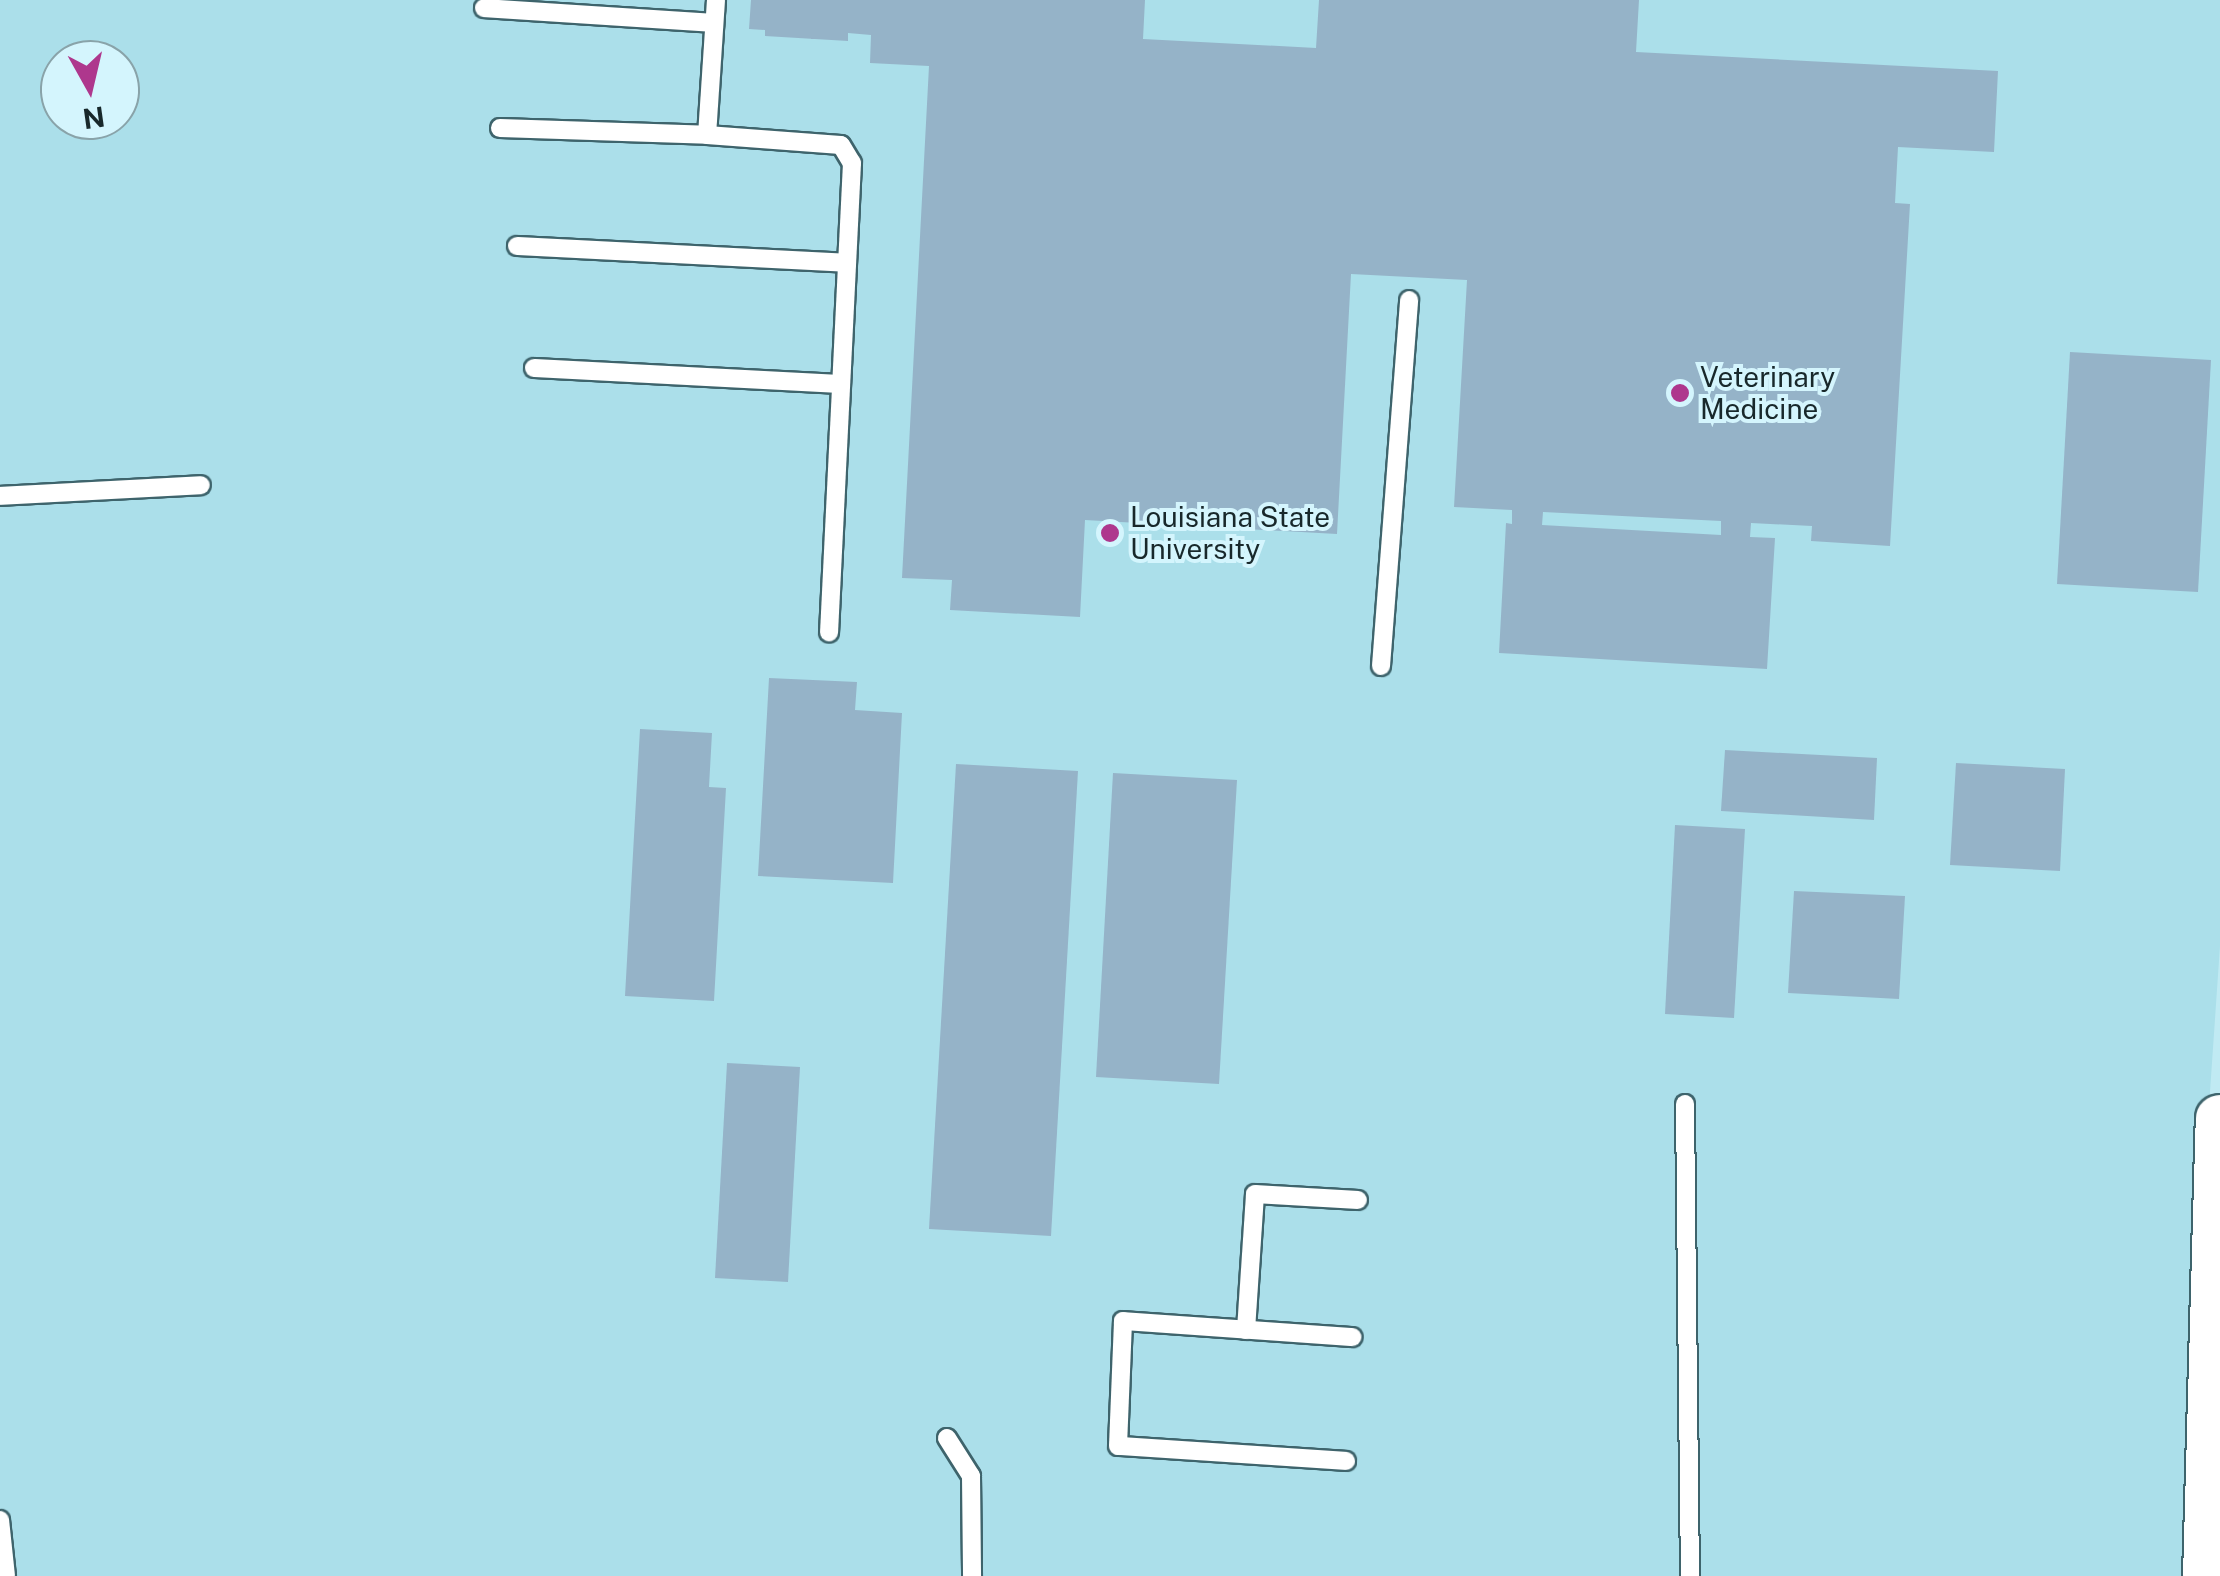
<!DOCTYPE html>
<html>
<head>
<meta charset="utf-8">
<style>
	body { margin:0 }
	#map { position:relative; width:2220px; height:1576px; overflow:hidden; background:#c0eaf3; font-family:"Public Sans",sans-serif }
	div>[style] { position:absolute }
	.built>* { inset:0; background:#abdfea }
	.building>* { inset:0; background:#95b3c8 }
	.roads { filter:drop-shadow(2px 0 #3e646c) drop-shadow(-2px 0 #3e646c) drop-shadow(0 2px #3e646c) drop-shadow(0 -2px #3e646c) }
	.service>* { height:18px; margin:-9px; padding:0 9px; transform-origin:9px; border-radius:9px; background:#fff }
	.secondary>* { height:48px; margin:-24px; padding:0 24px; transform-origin:24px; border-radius:24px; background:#fff }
	.dots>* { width:28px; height:28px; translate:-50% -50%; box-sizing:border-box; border:5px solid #d4f5fd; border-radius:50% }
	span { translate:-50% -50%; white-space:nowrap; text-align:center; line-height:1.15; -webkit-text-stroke:8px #d4f5fd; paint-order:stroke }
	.poi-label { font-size:28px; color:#18282b }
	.left { translate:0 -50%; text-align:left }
	.north { position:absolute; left:40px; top:40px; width:100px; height:100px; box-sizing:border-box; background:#d4f5fd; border:2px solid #89a3a9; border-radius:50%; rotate:172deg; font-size:28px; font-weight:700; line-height:40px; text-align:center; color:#18282b }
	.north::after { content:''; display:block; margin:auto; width:35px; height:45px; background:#ae378d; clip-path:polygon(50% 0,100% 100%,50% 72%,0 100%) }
</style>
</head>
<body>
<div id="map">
	<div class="built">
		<div style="clip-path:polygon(evenodd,0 0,2220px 0,2220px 946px,2198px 1267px,2193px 1576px,0 1576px,0 0,60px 60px,120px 60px,120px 120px,60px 120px,60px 60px)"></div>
	</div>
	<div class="building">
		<div style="clip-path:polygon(evenodd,751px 0,1145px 0,1143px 39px,1316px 48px,1319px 0,1639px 0,1636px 52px,1998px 71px,1994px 152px,1898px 147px,1895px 203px,1910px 204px,1890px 546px,1811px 541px,1812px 526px,1751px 523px,1750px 537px,1775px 538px,1767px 669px,1499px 653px,1506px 523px,1512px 524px,1512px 510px,1454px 507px,1467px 280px,1351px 274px,1337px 534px,1085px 520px,1080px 617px,950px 610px,952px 580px,902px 578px,929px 66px,870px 63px,871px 35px,848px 33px,848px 41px,765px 36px,765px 30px,749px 29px,751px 0,1543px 512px,1721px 521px,1721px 535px,1542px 525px,1543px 512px)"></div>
		<div style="clip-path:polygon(2070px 352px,2211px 360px,2198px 592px,2057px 584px)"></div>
		<div style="clip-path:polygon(769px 678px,857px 682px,855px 710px,902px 713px,893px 883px,758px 876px)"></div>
		<div style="clip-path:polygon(640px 729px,712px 733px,709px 787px,726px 788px,714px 1001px,625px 996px)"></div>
		<div style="clip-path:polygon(1725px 750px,1877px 758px,1874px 820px,1721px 811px)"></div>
		<div style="clip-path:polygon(1956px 763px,2065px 769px,2060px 871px,1950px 865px)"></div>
		<div style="clip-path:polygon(956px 764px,1078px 771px,1051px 1236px,929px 1229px)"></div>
		<div style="clip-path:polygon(1113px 773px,1237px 780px,1219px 1084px,1096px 1077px)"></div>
		<div style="clip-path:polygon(1675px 825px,1745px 829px,1734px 1018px,1665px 1014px)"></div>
		<div style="clip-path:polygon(1794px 891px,1905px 896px,1899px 999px,1788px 993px)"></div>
		<div style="clip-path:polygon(727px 1063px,800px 1067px,788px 1282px,715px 1278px)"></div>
	</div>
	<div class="roads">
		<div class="service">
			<div style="left:716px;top:0;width:135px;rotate:93.8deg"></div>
			<div style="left:707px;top:135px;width:134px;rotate:4.3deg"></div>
			<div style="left:841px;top:145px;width:21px;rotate:59deg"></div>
			<div style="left:852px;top:163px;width:470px;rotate:92.8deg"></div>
			<div style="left:484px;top:8px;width:230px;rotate:3.7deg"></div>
			<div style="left:500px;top:128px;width:207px;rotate:1.9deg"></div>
			<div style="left:517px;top:246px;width:330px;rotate:2.9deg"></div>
			<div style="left:534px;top:368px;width:307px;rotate:3deg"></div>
			<div style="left:0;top:496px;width:201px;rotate:-3.1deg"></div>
			<div style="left:1381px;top:666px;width:367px;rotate:-85.6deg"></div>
			<div style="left:1685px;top:1104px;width:472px;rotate:89.4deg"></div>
			<div style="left:1246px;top:1330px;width:136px;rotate:-86.2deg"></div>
			<div style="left:1255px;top:1194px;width:103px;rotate:3.3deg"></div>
			<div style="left:947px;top:1438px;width:45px;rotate:57.7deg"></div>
			<div style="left:971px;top:1476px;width:100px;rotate:89.4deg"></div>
			<div style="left:1346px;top:1461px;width:228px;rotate:-176.2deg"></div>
			<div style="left:1118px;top:1446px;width:125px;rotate:-87.7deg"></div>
			<div style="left:1123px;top:1321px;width:230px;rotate:4deg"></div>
			<div style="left:0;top:1520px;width:56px;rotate:83.9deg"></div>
		</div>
		<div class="secondary">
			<div style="left:2207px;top:1576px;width:457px;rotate:-88.4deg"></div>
		</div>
	</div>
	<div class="dots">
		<div style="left:1680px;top:393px;background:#ae378d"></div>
		<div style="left:1110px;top:533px;background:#ae378d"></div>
	</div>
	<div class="poi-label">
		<span class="left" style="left:1700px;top:393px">Veterinary<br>Medicine</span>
		<span class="left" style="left:1130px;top:533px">Louisiana State<br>University</span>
	</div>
	<div class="north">N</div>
</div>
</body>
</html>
